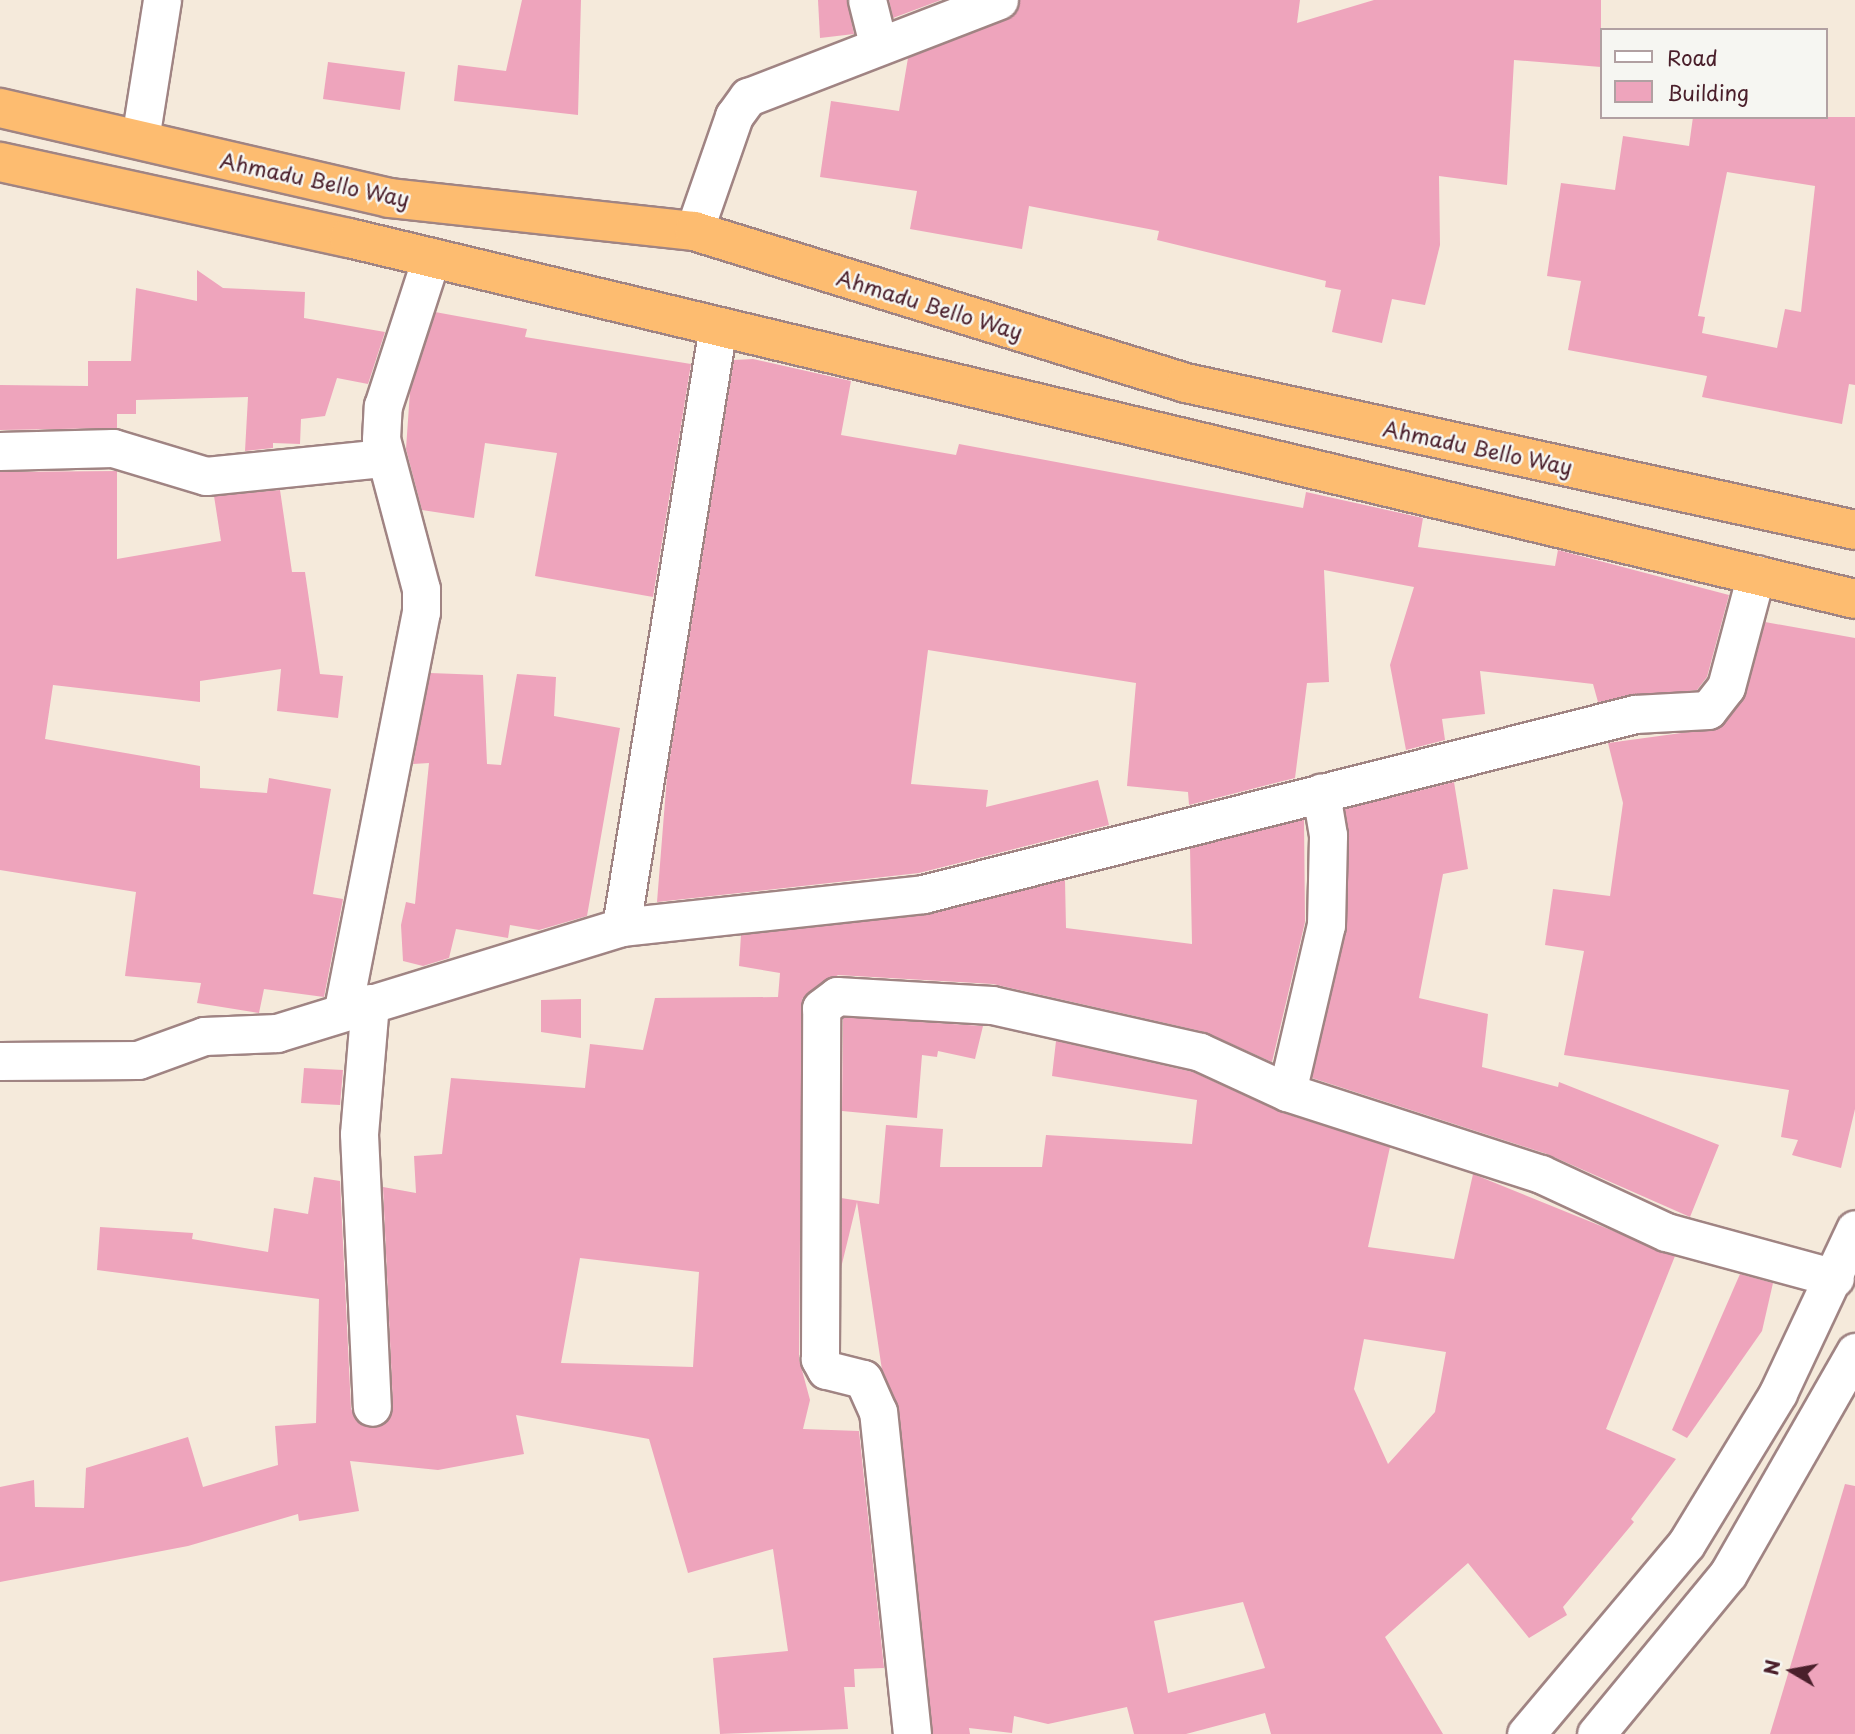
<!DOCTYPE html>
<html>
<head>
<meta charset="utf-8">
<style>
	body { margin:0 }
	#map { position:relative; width:1855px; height:1734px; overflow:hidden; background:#f5eadb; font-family:"Playpen Sans",sans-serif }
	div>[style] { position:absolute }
	.building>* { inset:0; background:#eea4bc }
	.roads { filter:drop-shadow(2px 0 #a08483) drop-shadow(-2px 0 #a08483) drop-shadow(0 2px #a08483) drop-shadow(0 -2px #a08483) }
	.minor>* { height:37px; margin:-18.5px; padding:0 18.5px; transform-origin:18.5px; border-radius:18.5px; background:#fff }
	.trunk>* { height:38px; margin:-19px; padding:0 19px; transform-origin:19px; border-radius:19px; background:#fdbc70 }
	span { translate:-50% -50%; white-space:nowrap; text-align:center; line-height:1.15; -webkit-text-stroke:5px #f6f6f2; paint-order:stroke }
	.street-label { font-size:21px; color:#4a1f2b }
	.legend { position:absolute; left:1600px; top:28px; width:228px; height:91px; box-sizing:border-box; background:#f6f6f2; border:2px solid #b1a0a2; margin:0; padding:9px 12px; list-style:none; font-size:21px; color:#4a1f2b }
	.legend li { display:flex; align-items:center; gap:14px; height:35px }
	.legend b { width:35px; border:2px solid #b1a0a2 }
	.north { position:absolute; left:1757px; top:1636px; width:70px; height:70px; -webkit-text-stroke:5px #f6f6f2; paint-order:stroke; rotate:280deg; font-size:19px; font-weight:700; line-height:28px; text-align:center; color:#4a1f2b }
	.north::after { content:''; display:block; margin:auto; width:24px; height:32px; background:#4a1f2b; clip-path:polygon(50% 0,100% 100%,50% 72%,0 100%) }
</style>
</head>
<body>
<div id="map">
	<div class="building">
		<div style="clip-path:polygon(522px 0,581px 0,578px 115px,454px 101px,458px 65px,506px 71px)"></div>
		<div style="clip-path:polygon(818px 0,847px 0,854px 34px,820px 38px)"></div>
		<div style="clip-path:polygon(889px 0,941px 0,893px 18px)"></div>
		<div style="clip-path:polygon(1019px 0,1300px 0,1297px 23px,1374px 0,1601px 0,1601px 67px,1514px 60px,1507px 185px,1439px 176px,1440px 245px,1425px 305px,1392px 299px,1382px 343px,1332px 332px,1341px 290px,1325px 287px,1326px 281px,1157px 240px,1159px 231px,1029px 206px,1022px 249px,910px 229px,917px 191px,820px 177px,831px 101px,899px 111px,908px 58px,1007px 19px)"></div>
		<div style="clip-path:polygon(328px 62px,405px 72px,400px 110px,323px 99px)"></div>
		<div style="clip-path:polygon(evenodd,1693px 117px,1855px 117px,1855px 385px,1849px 384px,1842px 424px,1702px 397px,1707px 376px,1568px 350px,1581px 281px,1547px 276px,1561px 183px,1615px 190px,1623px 136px,1689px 146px,1693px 117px,1727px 172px,1815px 186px,1801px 312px,1785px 309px,1777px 348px,1702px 333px,1705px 317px,1698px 316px,1727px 172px)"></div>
		<div style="clip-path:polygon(197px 270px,223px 288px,305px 292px,304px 318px,385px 332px,368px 384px,337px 378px,325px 416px,301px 419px,300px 444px,273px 443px,273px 448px,245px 451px,248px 397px,136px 400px,136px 414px,117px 414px,117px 428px,0 430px,0 385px,88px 386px,88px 361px,131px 361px,136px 288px,197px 301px)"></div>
		<div style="clip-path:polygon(435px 312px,527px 329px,525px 337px,691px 364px,653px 597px,535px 576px,557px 453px,485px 443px,474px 518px,422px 510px,406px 449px,410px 391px)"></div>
		<div style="clip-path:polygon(753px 359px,851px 381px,841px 435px,956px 455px,959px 444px,1303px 508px,1306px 492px,1423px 518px,1418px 547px,1555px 566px,1558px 550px,1729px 595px,1707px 677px,1697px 690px,1598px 702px,1593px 684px,1480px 671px,1485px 714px,1442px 719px,1445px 740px,1406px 750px,1390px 665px,1414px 587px,1324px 570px,1329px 682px,1307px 683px,1295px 778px,1189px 805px,1188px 792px,1127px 786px,1136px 683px,928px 650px,911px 784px,988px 790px,986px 807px,1098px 780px,1109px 825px,919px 873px,657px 902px,667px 776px,734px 360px)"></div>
		<div style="clip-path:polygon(117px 471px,117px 559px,221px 541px,214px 496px,280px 490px,292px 572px,305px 572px,320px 674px,343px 676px,338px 718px,277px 711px,281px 669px,200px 681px,200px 702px,53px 685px,45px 739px,200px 766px,200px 788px,267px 793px,269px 778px,331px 789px,313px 894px,343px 899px,324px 997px,264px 989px,259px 1013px,197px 1003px,201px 983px,125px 976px,136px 892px,0 870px,0 472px)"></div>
		<div style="clip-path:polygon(1765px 622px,1855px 638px,1855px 1109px,1841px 1168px,1792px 1155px,1798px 1140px,1781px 1137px,1789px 1090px,1564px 1055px,1584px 951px,1545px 945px,1553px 889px,1610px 896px,1623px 803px,1608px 743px,1718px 728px,1746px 693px)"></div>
		<div style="clip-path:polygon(430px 673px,483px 675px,487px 764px,501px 765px,517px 674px,556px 677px,554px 716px,620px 728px,587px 916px,539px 930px,510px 925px,508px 938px,456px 929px,449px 958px,423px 966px,403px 961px,401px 925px,406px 902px,415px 904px,429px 763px,413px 764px)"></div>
		<div style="clip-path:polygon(1454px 782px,1468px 869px,1443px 874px,1419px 998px,1488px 1014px,1482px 1067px,1558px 1087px,1559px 1082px,1719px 1145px,1690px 1217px,1547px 1154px,1312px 1078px,1347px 926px,1345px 809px)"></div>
		<div style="clip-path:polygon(evenodd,1304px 819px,1305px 922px,1272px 1062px,1205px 1032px,993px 984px,838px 975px,802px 999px,799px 1359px,810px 1400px,803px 1429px,859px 1431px,884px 1668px,854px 1669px,855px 1687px,844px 1687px,848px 1729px,720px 1734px,713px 1658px,788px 1651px,773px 1549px,688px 1573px,649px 1439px,516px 1415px,524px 1454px,438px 1470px,350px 1461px,359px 1511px,299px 1521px,298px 1514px,188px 1546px,0 1582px,0 1487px,34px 1480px,35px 1507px,84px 1508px,86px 1468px,188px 1437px,203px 1487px,278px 1465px,275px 1426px,316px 1423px,319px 1299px,97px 1270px,100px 1227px,193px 1233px,192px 1239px,268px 1252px,274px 1208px,308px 1214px,314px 1177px,340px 1181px,351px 1409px,363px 1426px,383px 1425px,393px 1406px,383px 1187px,416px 1193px,414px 1156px,442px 1154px,451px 1078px,585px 1088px,590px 1044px,643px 1050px,655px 998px,778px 997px,780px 973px,739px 966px,741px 935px,925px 915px,1065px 880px,1066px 928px,1192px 944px,1190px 848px,1304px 819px,580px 1258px,699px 1272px,693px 1367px,561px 1363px,580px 1258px)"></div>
		<div style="clip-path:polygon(581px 999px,581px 1038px,541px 1032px,541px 1000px)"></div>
		<div style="clip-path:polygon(843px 1017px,983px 1026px,975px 1059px,938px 1051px,937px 1057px,922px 1055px,917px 1118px,842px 1111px)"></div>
		<div style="clip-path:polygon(evenodd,1056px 1041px,1193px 1072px,1280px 1112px,1390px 1147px,1368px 1247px,1454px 1259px,1473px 1174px,1675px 1256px,1606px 1429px,1676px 1459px,1631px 1519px,1634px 1522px,1563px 1607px,1567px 1615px,1529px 1638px,1468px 1563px,1385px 1637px,1443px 1734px,1271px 1734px,1265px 1713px,1186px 1734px,1134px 1734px,1127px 1707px,1048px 1724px,1014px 1716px,1012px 1733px,969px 1728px,970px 1734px,933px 1734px,899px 1410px,882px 1370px,857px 1202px,841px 1268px,841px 1198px,879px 1204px,886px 1125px,943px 1129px,940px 1167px,1042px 1167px,1046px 1135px,1192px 1144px,1197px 1100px,1052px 1076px,1056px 1041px,1364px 1339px,1446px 1352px,1435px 1412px,1388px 1464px,1354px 1389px,1364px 1339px,1056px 1041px,1243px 1602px,1265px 1668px,1168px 1693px,1154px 1621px,1243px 1602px)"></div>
		<div style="clip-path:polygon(304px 1068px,343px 1070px,340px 1105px,301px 1103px)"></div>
		<div style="clip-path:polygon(1740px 1274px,1773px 1283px,1762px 1331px,1687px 1438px,1672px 1430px)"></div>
		<div style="clip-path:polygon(1845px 1484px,1855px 1486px,1855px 1734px,1770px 1734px)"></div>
	</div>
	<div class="roads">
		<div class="minor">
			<div style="left:867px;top:0;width:45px;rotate:76deg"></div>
			<div style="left:140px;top:139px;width:141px;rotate:-81deg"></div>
			<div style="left:694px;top:231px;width:122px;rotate:-70.8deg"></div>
			<div style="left:734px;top:116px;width:24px;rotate:-54deg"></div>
			<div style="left:748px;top:97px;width:269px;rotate:-21.1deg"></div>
			<div style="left:0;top:451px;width:113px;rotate:-1.5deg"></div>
			<div style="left:113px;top:448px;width:97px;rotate:16.8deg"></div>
			<div style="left:206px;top:476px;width:179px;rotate:-5.8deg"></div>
			<div style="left:621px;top:927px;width:609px;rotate:-80.83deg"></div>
			<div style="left:370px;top:1003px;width:131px;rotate:94.8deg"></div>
			<div style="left:359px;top:1134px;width:273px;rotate:87.3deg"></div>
			<div style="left:343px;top:1009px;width:405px;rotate:-78.9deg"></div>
			<div style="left:421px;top:612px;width:23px;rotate:-90deg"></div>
			<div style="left:421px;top:589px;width:155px;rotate:-104.9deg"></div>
			<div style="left:381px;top:439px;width:33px;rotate:-87deg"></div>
			<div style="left:383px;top:406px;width:156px;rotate:-72deg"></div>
			<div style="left:0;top:1061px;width:138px;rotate:-0.4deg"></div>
			<div style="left:138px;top:1060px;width:70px;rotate:-20deg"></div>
			<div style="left:204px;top:1036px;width:73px;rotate:-2.4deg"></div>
			<div style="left:277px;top:1033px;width:360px;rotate:-17.1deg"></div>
			<div style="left:621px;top:927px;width:304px;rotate:-6.2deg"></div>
			<div style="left:923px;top:894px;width:734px;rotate:-14.19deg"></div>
			<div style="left:1635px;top:714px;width:73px;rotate:-3.1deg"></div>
			<div style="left:1708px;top:710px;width:29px;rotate:-52deg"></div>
			<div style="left:1726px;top:687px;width:117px;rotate:-75.1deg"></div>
			<div style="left:1287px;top:1092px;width:171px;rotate:-76.9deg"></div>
			<div style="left:1326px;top:925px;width:90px;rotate:-88.7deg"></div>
			<div style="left:1328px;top:835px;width:43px;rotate:-99.5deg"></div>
			<div style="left:912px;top:1734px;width:324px;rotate:-96deg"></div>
			<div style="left:878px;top:1412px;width:36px;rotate:-114deg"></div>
			<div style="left:863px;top:1379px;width:38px;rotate:-166deg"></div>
			<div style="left:826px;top:1370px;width:13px;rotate:-119deg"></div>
			<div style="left:820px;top:1359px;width:351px;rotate:-89.8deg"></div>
			<div style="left:821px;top:1008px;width:20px;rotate:-37deg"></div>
			<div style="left:837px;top:996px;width:155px;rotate:3.3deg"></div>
			<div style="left:992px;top:1005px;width:213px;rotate:12.7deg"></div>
			<div style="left:1200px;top:1052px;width:96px;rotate:24.7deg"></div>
			<div style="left:1287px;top:1092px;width:267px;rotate:17.9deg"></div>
			<div style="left:1541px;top:1174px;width:138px;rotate:24.9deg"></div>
			<div style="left:1666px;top:1232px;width:175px;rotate:15.2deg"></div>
			<div style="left:1526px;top:1734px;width:248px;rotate:-49.9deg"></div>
			<div style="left:1686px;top:1544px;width:177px;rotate:-58.6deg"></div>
			<div style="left:1778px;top:1393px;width:181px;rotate:-64.8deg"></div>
			<div style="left:1596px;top:1734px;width:207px;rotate:-50.5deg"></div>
			<div style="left:1728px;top:1574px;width:256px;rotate:-60.2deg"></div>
		</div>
		<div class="trunk">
			<div style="left:0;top:108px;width:399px;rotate:13deg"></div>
			<div style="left:389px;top:198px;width:307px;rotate:6.2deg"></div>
			<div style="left:694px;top:231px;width:515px;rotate:17.17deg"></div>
			<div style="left:1186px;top:383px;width:685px;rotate:12.39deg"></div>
			<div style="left:0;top:162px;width:357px;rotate:12.3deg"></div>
			<div style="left:349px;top:238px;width:1549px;rotate:13.48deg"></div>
		</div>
	</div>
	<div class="street-label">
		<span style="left:315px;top:179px;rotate:12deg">Ahmadu Bello Way</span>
		<span style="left:930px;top:304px;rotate:17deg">Ahmadu Bello Way</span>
		<span style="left:1478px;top:447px;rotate:12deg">Ahmadu Bello Way</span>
	</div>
	<ul class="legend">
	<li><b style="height:9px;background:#fff"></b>Road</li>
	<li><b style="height:19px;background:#eea4bc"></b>Building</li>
	</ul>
	<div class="north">N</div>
</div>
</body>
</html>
